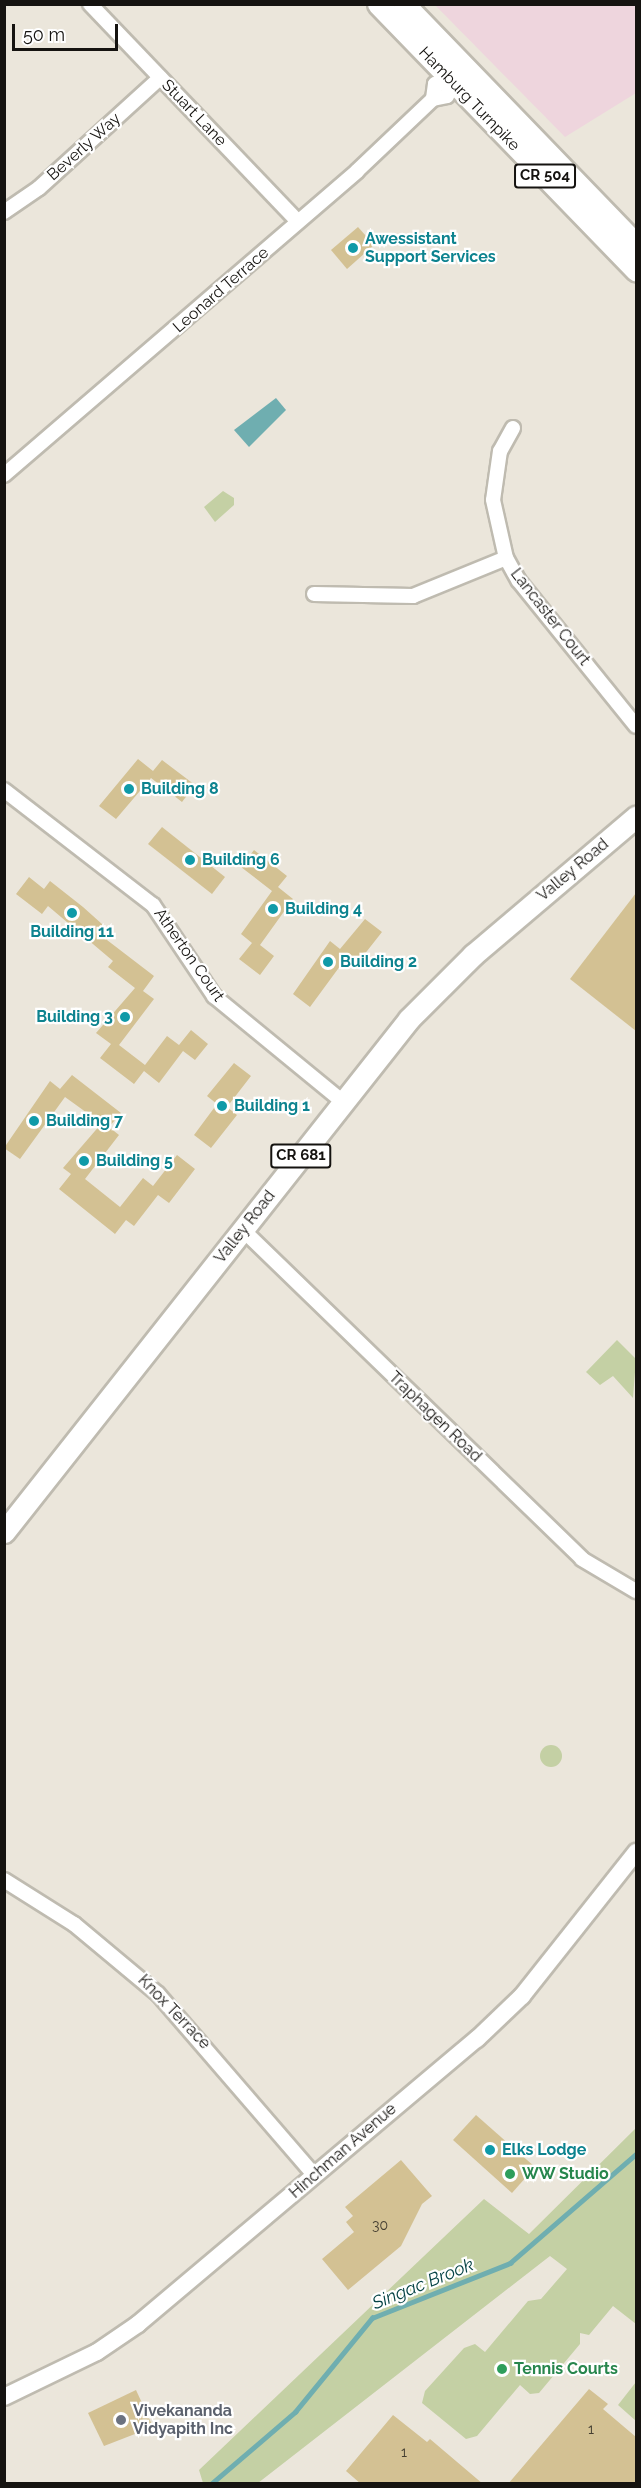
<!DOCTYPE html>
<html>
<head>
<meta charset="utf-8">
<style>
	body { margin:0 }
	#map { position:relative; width:641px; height:2488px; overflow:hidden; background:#ebe6db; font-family:Raleway,sans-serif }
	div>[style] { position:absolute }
	.commercial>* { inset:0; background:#eed5dd }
	.green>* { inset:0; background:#c4d0a4 }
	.round { border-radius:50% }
	.water>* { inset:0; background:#6faeb0 }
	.stream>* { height:4.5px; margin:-2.25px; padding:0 2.25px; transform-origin:2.25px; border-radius:2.25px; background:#6faeb0 }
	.building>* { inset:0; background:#d3c193 }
	.roads { filter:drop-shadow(2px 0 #bfbbb0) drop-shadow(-2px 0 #bfbbb0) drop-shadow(0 2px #bfbbb0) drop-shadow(0 -2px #bfbbb0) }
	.minor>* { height:14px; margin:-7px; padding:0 7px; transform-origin:7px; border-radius:7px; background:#fff }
	.tertiary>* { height:16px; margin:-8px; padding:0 8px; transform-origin:8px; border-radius:8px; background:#fff }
	.primary>* { height:21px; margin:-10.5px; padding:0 10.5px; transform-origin:10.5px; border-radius:10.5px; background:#fff }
	.dots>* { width:16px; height:16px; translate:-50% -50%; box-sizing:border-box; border:3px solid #fff; border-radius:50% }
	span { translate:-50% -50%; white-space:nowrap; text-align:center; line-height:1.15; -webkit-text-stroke:4.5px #fff; paint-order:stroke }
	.number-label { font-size:14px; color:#443e31 }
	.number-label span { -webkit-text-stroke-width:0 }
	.shield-label span { padding:2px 4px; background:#fff; border:2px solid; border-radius:4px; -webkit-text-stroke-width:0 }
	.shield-label { font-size:15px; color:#151310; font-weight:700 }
	.street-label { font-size:16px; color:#151310 }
	.culture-label { font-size:16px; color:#0d838f; font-weight:700 }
	.left { translate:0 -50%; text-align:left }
	.right { translate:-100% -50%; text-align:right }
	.leisure-label { font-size:16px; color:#27864d; font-weight:700 }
	.worship-label { font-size:16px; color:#5b616d; font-weight:700 }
	.water-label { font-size:18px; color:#054345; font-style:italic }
	.frame { position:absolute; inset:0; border:6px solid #151310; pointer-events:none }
	.scale { position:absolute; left:12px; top:24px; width:106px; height:27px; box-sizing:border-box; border:3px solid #151310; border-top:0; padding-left:8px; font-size:18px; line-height:21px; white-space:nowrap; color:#151310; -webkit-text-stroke:4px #fff; paint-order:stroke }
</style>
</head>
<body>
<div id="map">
	<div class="commercial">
		<div style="clip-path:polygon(435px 5px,636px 5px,636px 93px,565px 137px)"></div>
	</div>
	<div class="green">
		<div style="clip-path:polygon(223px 491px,234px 498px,234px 505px,215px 522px,204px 507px)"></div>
		<div style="clip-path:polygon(617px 1340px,636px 1359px,633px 1398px,613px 1376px,600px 1385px,586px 1372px)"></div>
		<div class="round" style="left:540px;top:1745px;width:22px;height:22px"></div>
		<div style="clip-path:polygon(636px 2128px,636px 2324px,613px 2306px,589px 2335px,580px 2333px,580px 2344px,539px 2393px,530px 2394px,520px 2385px,477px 2436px,466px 2439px,422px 2403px,425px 2391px,464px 2348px,475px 2344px,485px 2352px,528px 2301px,541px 2299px,567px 2269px,550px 2256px,258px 2483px,203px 2483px,199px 2470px,484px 2199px,529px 2234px)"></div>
		<div style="clip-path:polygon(636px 2382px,636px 2421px,618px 2405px)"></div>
	</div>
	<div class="water">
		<div style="clip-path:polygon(276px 398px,286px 410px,249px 447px,234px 430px)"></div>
	</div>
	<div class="stream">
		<div style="left:211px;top:2484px;width:111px;rotate:-40.6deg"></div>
		<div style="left:295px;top:2412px;width:122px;rotate:-50.7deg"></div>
		<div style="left:372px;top:2318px;width:149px;rotate:-21.7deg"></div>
		<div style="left:510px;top:2263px;width:167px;rotate:-40.9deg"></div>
	</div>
	<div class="building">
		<div style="clip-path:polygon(358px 227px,374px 245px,347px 269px,331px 250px)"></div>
		<div style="clip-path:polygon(138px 759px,153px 771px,162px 760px,195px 785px,182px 802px,151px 778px,116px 819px,99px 806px)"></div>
		<div style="clip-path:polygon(162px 827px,225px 877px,212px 894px,148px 844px)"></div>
		<div style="clip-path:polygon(254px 850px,287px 876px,278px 887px,293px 899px,260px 945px,274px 956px,260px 975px,239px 959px,252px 943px,241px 934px,272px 891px,241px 867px)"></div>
		<div style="clip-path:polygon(29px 877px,44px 889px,50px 881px,83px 907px,112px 933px,107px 940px,154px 976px,143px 991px,154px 999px,119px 1045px,145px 1065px,167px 1036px,179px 1045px,191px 1030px,208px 1044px,195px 1060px,183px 1051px,159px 1083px,144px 1071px,134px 1084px,100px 1058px,111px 1044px,96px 1033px,135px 988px,108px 967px,113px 961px,48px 906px,42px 914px,16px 894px)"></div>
		<div style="clip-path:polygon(636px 893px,636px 1031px,570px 979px)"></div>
		<div style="clip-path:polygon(365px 919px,382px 932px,356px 965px,346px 958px,310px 1007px,293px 994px,330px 941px,340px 949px)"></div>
		<div style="clip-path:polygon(234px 1063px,251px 1076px,227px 1107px,237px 1115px,211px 1148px,194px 1135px,217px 1104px,207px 1096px)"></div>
		<div style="clip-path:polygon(72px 1075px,121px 1113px,109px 1127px,119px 1135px,85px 1179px,120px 1207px,143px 1178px,153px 1186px,177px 1155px,195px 1169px,169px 1203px,158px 1195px,134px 1226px,126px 1220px,115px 1234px,59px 1189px,71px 1174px,63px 1168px,101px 1124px,83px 1110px,65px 1097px,20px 1159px,4px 1148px,50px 1081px,60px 1089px)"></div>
		<div style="clip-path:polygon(476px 2115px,535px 2167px,512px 2193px,453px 2140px)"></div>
		<div style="clip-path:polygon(401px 2160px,432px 2196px,422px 2204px,401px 2246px,348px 2290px,322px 2259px,354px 2232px,346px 2222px,353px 2216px,345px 2207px)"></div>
		<div style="clip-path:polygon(589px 2389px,608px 2404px,603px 2409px,636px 2437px,636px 2484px,508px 2484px)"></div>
		<div style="clip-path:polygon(136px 2390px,153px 2427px,104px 2446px,88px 2413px)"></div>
		<div style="clip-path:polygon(393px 2415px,427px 2442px,430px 2439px,483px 2484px,361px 2484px,346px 2471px)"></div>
	</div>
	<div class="roads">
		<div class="minor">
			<div style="left:90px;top:4px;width:301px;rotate:46.3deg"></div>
			<div style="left:4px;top:212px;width:42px;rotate:-34.4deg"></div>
			<div style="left:39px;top:188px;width:164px;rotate:-42.3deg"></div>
			<div style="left:513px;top:428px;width:26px;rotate:119deg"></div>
			<div style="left:500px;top:451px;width:49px;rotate:98.1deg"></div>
			<div style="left:493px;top:500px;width:59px;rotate:77.4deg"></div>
			<div style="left:506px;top:558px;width:26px;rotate:61deg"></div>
			<div style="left:519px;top:581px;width:186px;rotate:51.1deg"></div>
			<div style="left:4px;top:475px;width:466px;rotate:-40.7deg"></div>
			<div style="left:357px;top:171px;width:105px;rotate:-43.5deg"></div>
			<div style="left:433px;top:99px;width:14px;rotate:-12deg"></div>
			<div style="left:447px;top:96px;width:15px;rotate:-67deg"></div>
			<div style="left:453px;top:82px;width:18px;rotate:174deg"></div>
			<div style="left:435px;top:84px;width:15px;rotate:98deg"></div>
			<div style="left:314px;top:594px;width:99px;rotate:1.2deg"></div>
			<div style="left:413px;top:596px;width:100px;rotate:-22.2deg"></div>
			<div style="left:4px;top:790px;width:188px;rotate:37.7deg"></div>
			<div style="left:153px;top:905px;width:110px;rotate:56.2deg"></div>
			<div style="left:214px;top:996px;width:167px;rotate:39.4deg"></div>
			<div style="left:243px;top:1230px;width:472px;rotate:44.1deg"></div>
			<div style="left:582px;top:1559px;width:63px;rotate:30.7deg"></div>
			<div style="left:4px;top:1880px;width:83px;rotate:32.2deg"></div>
			<div style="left:74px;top:1924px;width:109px;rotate:39.8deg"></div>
			<div style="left:158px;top:1994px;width:239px;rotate:49.2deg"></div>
		</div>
		<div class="tertiary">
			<div style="left:4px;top:2397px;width:103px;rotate:-25.8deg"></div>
			<div style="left:97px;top:2352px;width:50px;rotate:-34.3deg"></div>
			<div style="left:138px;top:2324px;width:443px;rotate:-40.1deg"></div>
			<div style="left:477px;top:2039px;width:62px;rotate:-43.7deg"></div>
			<div style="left:522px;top:1996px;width:184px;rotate:-51.6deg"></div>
		</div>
		<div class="primary">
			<div style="left:378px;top:4px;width:371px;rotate:45.9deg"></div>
			<div style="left:404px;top:4px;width:334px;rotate:46deg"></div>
			<div style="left:4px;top:1532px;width:654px;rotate:-51.71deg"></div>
			<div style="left:409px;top:1019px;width:91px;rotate:-45deg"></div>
			<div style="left:473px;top:955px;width:214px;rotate:-40.3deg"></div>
		</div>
	</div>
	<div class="dots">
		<div style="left:353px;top:248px;background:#0f9aa8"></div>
		<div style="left:129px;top:789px;background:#0f9aa8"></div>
		<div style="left:190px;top:860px;background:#0f9aa8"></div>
		<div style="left:273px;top:909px;background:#0f9aa8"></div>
		<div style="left:72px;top:913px;background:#0f9aa8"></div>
		<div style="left:328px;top:962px;background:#0f9aa8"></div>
		<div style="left:125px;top:1017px;background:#0f9aa8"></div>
		<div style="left:222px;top:1106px;background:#0f9aa8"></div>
		<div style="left:34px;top:1121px;background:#0f9aa8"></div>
		<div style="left:84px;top:1161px;background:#0f9aa8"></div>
		<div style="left:490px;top:2150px;background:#0f9aa8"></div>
		<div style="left:510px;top:2174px;background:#2e9e5b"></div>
		<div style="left:502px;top:2369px;background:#2e9e5b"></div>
		<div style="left:121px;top:2420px;background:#6b7280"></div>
	</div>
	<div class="number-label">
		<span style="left:380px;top:2225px">30</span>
		<span style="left:591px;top:2429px">1</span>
		<span style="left:404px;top:2452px">1</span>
	</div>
	<div class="shield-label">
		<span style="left:545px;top:176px">CR 504</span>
		<span style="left:301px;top:1156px">CR 681</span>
	</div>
	<div class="street-label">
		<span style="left:469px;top:99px;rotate:46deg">Hamburg Turnpike</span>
		<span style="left:194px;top:113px;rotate:46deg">Stuart Lane</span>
		<span style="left:84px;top:147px;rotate:-42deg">Beverly Way</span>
		<span style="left:221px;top:290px;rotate:-41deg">Leonard Terrace</span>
		<span style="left:550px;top:617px;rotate:52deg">Lancaster Court</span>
		<span style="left:573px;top:870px;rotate:-40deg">Valley Road</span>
		<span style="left:189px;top:955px;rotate:55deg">Atherton Court</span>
		<span style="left:245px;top:1227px;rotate:-52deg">Valley Road</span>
		<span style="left:435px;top:1417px;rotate:44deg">Traphagen Road</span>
		<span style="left:174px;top:2012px;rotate:46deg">Knox Terrace</span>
		<span style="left:343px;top:2151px;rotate:-41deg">Hinchman Avenue</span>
	</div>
	<div class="culture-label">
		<span class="left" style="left:365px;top:248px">Awessistant<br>Support Services</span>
		<span class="left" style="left:141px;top:789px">Building 8</span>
		<span class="left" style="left:202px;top:860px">Building 6</span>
		<span class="left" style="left:285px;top:909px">Building 4</span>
		<span style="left:72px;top:932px">Building 11</span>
		<span class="left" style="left:340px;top:962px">Building 2</span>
		<span class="right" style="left:113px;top:1017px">Building 3</span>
		<span class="left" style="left:234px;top:1106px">Building 1</span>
		<span class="left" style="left:46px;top:1121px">Building 7</span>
		<span class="left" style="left:96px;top:1161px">Building 5</span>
		<span class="left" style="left:502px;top:2150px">Elks Lodge</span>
	</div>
	<div class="leisure-label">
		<span class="left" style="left:522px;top:2174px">WW Studio</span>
		<span class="left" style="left:514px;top:2369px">Tennis Courts</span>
	</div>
	<div class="worship-label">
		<span class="left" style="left:133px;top:2420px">Vivekananda<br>Vidyapith Inc</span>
	</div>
	<div class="water-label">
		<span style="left:423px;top:2284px;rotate:-22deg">Singac Brook</span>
	</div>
	<div class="frame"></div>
	<div class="scale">50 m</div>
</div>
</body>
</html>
